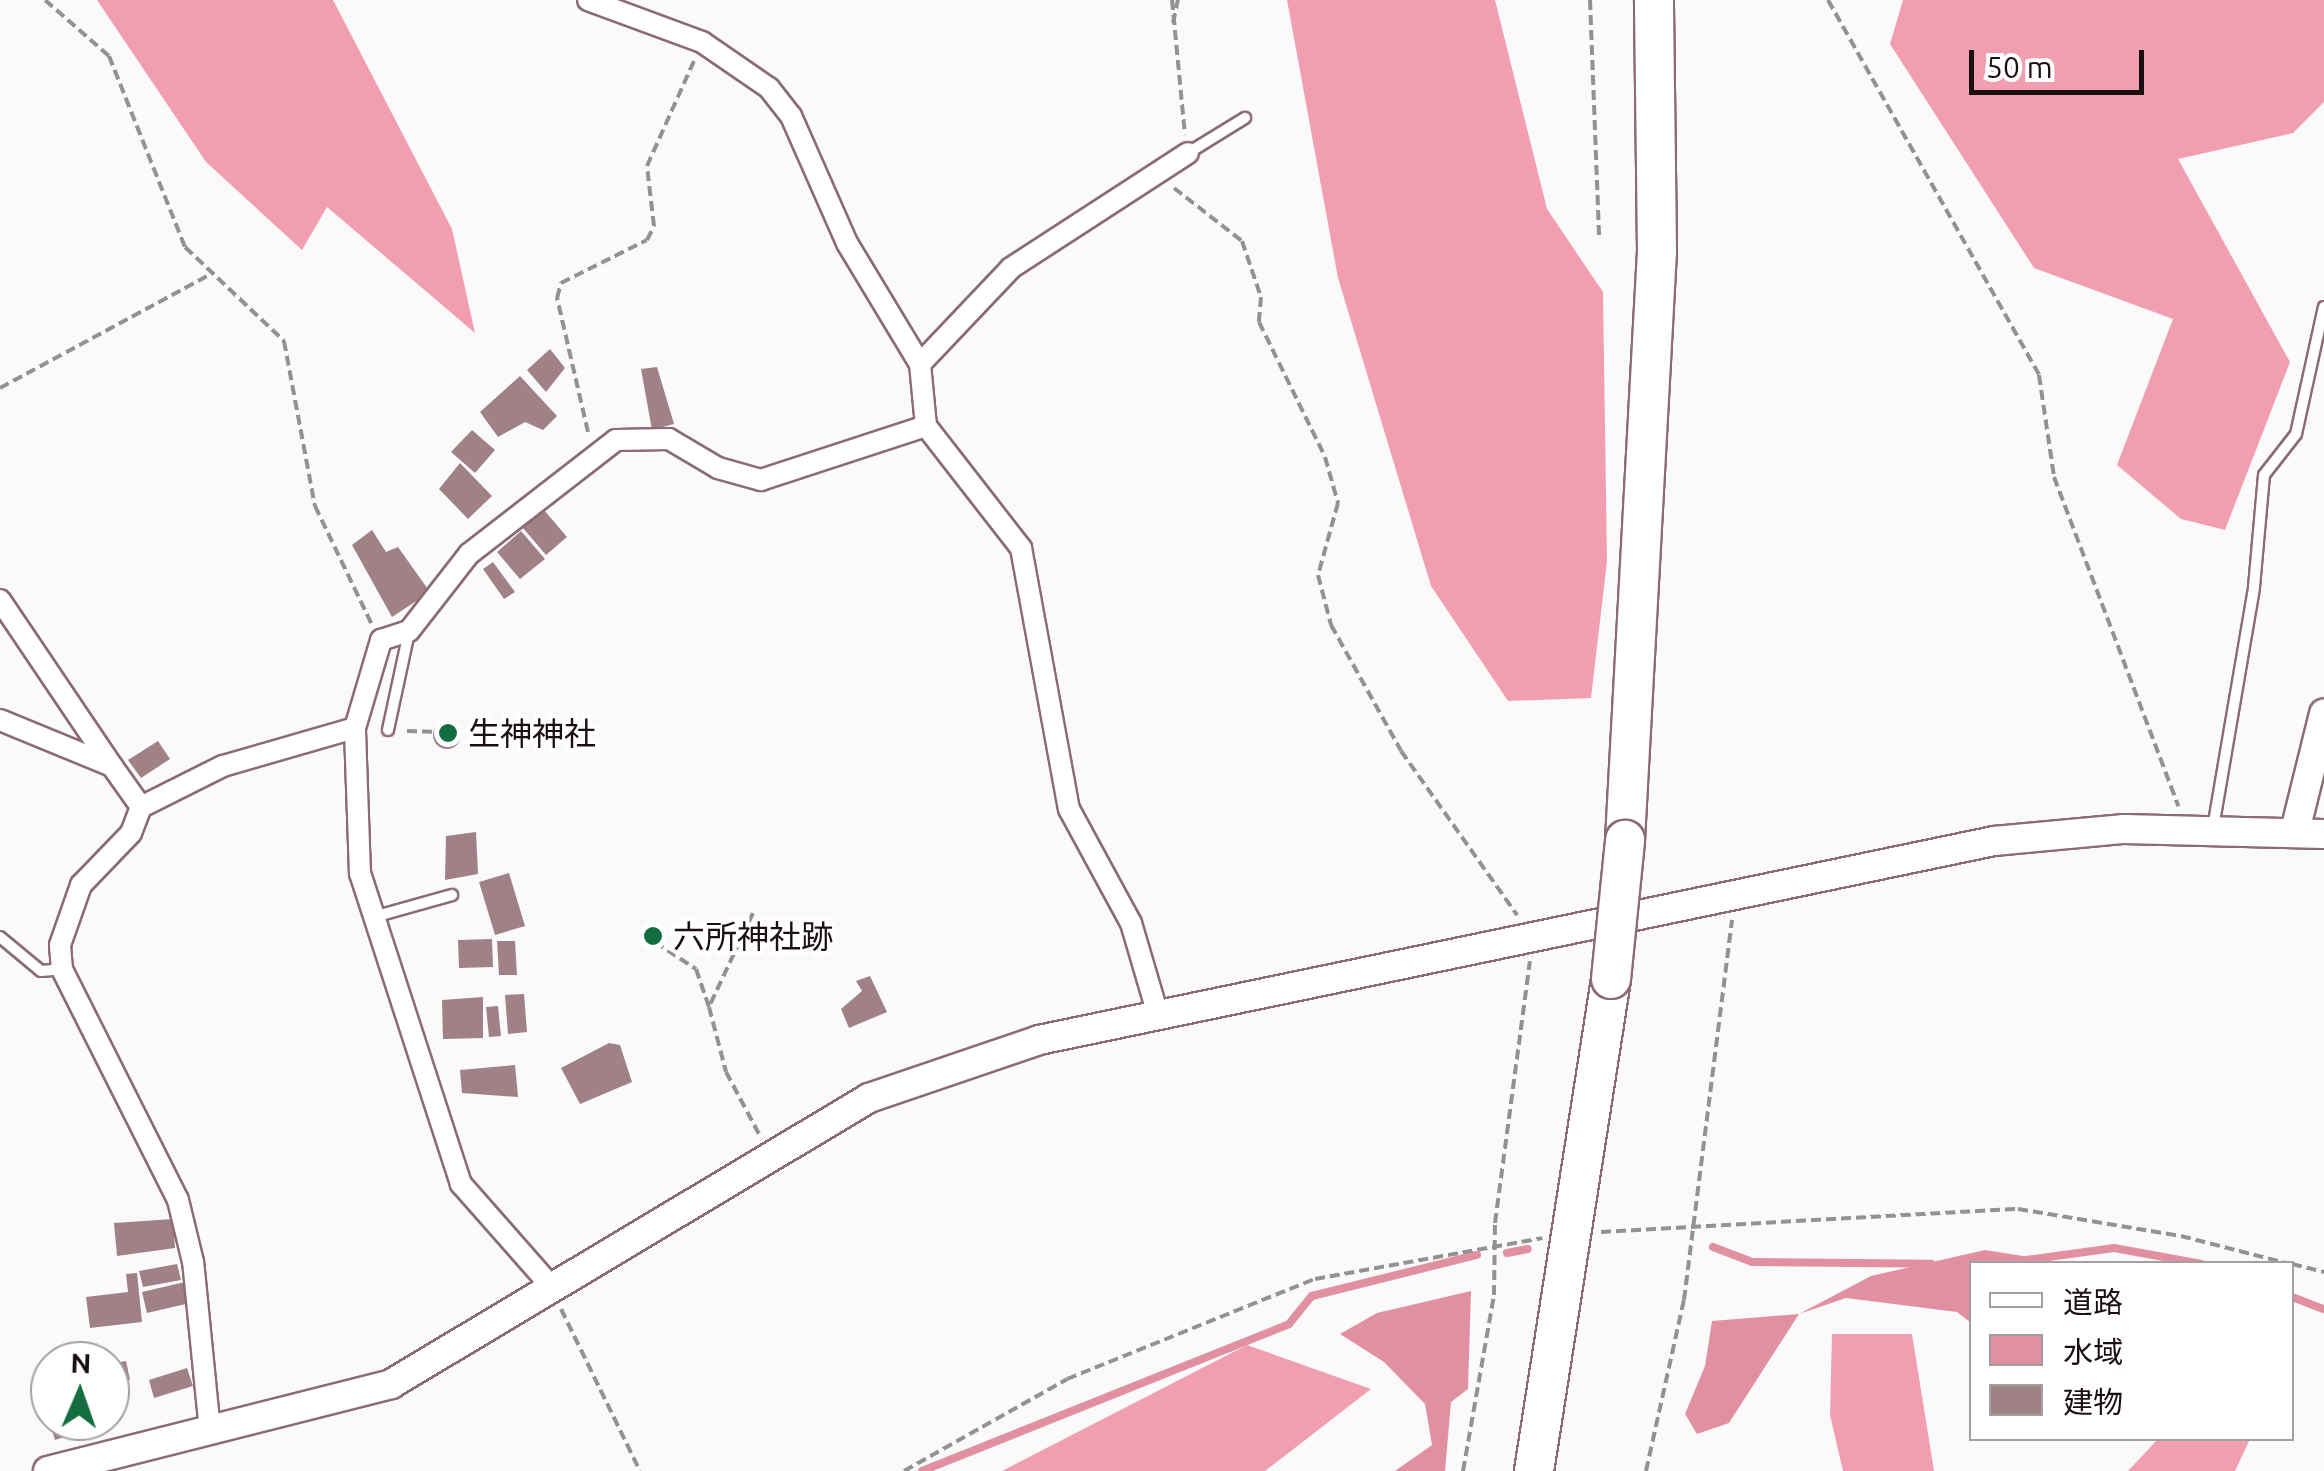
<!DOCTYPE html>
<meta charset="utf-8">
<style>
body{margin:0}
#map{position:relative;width:2324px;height:1471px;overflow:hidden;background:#fafafa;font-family:Ubuntu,"Noto Sans JP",sans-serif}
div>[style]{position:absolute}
.forest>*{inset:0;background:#f19fb0}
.water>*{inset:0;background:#e090a1}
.stream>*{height:8px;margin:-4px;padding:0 4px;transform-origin:4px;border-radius:4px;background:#e090a1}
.building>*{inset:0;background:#a08187}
.round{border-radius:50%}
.path>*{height:4px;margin-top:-2px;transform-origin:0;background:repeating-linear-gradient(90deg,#959091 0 10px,transparent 0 15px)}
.roads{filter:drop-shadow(2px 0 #8a6c72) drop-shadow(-2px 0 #8a6c72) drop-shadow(0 2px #8a6c72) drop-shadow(0 -2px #8a6c72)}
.lane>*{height:10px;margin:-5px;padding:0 5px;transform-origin:5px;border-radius:5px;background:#fff}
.street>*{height:20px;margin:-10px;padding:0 10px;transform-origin:10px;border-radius:10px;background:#fff}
.secondary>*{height:28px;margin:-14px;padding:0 14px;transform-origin:14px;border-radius:14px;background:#fff}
.highway>*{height:38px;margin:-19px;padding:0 19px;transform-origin:19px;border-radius:19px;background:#fff}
.bridges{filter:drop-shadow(2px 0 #8a6c72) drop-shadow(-2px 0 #8a6c72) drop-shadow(0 2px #8a6c72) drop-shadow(0 -2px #8a6c72)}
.highway-bridge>*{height:38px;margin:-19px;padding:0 19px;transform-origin:19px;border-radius:19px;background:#fff}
.dots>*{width:28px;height:28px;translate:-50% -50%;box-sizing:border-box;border:5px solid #fff;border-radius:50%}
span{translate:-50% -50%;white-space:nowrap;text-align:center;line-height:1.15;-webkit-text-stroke:8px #fff;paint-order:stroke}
.poi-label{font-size:32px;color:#1a0f11}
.left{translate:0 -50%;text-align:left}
.legend{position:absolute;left:1969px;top:1261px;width:325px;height:180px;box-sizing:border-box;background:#fff;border:2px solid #a39fa0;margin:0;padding:12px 18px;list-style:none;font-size:30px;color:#1a0f11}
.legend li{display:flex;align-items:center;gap:20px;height:50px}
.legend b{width:50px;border:2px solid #a39fa0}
.north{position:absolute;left:30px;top:1341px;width:100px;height:100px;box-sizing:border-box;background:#fff;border:2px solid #a39fa0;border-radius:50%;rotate:2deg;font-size:28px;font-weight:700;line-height:40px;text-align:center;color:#1a0f11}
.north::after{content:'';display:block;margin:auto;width:35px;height:45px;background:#146d41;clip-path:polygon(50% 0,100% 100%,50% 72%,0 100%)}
.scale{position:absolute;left:1969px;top:50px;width:175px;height:45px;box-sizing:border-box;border:5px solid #1a0f11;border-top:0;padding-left:12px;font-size:30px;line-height:35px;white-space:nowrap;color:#1a0f11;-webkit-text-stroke:8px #fff;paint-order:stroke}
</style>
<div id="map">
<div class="forest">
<i style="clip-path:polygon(97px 0,333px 0,452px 229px,475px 333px,327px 207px,302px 250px,206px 162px)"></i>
<i style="clip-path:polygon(1287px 0,1495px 0,1547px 209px,1603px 292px,1607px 561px,1591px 698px,1508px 701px,1431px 586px,1338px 278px)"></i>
<i style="clip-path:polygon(1903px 0,2324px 0,2324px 102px,2293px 133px,2178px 159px,2290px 362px,2225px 530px,2181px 519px,2117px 465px,2173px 319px,2034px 268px,1890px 44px)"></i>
<i style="clip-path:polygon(1832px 1334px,1912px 1334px,1934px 1471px,1843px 1471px,1830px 1415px)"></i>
<i style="clip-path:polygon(1247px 1345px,1371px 1389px,1265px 1471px,1002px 1471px)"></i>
<i style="clip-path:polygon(2159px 1438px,2250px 1438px,2250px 1439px,2235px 1471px,2128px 1471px)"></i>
</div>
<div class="water">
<i style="clip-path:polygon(1985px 1250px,2067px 1263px,1972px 1264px,1971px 1323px,1957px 1312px,1846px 1298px,1799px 1314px,1729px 1423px,1697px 1434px,1685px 1414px,1705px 1366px,1712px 1321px,1799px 1314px,1871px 1276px)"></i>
<i style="clip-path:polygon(1471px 1291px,1468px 1389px,1451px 1402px,1445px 1471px,1395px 1471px,1432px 1445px,1425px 1404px,1384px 1362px,1340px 1334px,1377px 1313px)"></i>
</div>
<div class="stream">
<i style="left:1713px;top:1247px;width:42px;rotate:21deg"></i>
<i style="left:1752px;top:1262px;width:179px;rotate:0.6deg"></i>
<i style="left:1507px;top:1253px;width:21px;rotate:-11deg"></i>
<i style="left:2026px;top:1260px;width:89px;rotate:-7.8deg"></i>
<i style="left:2114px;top:1248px;width:89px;rotate:10.3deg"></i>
<i style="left:2292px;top:1297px;width:34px;rotate:21deg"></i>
<i style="left:922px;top:1471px;width:395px;rotate:-21.8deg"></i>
<i style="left:1289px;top:1324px;width:36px;rotate:-51deg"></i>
<i style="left:1312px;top:1296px;width:170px;rotate:-14deg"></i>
</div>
<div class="building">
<i style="clip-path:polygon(550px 349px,565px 368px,546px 392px,527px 370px)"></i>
<i style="clip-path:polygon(657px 367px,674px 424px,652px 430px,641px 369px)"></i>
<i style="clip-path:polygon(520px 376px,557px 416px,543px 430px,525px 422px,498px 437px,480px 412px)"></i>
<i style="clip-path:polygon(472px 430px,495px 450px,475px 473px,451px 452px)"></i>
<i style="clip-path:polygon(460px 463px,492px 496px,468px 519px,439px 489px)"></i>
<i style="clip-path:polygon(544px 510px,567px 537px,546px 555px,523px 528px)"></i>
<i style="clip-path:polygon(372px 530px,386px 552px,398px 547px,430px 592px,392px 617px,352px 545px)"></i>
<i style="clip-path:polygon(521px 531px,545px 559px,520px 579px,497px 552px)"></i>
<i style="clip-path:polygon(493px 562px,515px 592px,504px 599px,483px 569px)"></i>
<i class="round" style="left:433px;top:721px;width:28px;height:28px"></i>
<i style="clip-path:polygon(158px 741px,170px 759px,141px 778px,128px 760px)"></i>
<i style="clip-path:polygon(476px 832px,478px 874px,445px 880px,446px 836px)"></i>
<i style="clip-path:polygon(509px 873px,525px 926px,495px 935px,479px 882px)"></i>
<i style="clip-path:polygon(492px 939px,493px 967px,459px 968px,458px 940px)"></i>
<i style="clip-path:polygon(497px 941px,515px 941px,517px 975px,499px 975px)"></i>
<i style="clip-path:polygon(870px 976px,887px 1012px,849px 1028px,841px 1009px,862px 991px,856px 981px)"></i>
<i style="clip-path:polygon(524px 994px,527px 1032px,508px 1034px,505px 995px)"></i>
<i style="clip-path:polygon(483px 997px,483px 1038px,443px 1039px,442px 1000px)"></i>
<i style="clip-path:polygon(498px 1006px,501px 1036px,489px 1037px,486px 1007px)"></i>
<i style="clip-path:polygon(609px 1043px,620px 1045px,632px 1082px,580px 1104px,561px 1068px)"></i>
<i style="clip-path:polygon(515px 1065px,518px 1097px,462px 1093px,460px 1070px)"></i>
<i style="clip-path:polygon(173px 1219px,175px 1248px,117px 1256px,114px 1223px)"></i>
<i style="clip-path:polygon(177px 1264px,181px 1280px,143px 1287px,139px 1271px)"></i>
<i style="clip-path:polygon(137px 1273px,142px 1322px,90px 1328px,86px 1297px,128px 1292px,126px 1274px)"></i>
<i style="clip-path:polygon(185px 1282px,190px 1303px,147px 1313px,142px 1292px)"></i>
<i style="clip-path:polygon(126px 1361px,130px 1380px,110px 1384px,110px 1364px)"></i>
<i style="clip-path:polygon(187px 1368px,193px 1386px,154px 1398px,149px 1380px)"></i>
<i style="clip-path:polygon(50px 1409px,50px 1421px,92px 1421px,94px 1427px,55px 1440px,46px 1411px)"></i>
</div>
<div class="path">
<i style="left:45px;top:0;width:85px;rotate:41.2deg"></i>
<i style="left:109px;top:56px;width:206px;rotate:68.3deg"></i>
<i style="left:185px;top:247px;width:137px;rotate:43.5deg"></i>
<i style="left:284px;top:341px;width:168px;rotate:79.4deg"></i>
<i style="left:315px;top:506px;width:130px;rotate:64.4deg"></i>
<i style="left:1172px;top:0;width:135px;rotate:84.5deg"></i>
<i style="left:1590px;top:0;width:237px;rotate:87.8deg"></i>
<i style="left:1828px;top:0;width:430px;rotate:60.6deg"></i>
<i style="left:2039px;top:375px;width:103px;rotate:81.6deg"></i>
<i style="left:2054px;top:477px;width:352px;rotate:69.3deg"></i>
<i style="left:1173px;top:23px;width:24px;rotate:-78deg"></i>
<i style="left:1174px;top:188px;width:86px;rotate:37.9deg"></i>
<i style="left:1242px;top:241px;width:59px;rotate:71.3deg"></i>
<i style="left:1261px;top:297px;width:25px;rotate:95deg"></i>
<i style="left:1259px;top:322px;width:150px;rotate:63.9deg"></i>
<i style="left:1325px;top:457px;width:48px;rotate:74.2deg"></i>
<i style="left:1338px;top:503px;width:75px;rotate:105.5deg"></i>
<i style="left:1318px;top:575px;width:52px;rotate:75.4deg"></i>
<i style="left:1331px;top:625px;width:144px;rotate:60.9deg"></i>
<i style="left:1401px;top:751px;width:201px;rotate:54.7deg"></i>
<i style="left:0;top:388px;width:235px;rotate:-28.4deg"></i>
<i style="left:588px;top:432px;width:138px;rotate:-103deg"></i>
<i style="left:557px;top:298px;width:16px;rotate:-75deg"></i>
<i style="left:561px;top:283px;width:96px;rotate:-26.6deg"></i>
<i style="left:647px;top:240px;width:16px;rotate:-63deg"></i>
<i style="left:654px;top:226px;width:60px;rotate:-96.7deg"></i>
<i style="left:647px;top:166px;width:115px;rotate:-65.9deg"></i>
<i style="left:407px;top:731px;width:25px;rotate:2deg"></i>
<i style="left:753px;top:913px;width:104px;rotate:115.1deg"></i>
<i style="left:709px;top:1007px;width:67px;rotate:75.3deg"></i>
<i style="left:726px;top:1072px;width:70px;rotate:62deg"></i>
<i style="left:655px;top:942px;width:49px;rotate:33.4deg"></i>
<i style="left:696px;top:969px;width:40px;rotate:71.1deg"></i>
<i style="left:1601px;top:1232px;width:418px;rotate:-3.2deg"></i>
<i style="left:2018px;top:1209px;width:165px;rotate:9.4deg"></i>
<i style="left:2181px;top:1236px;width:113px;rotate:14.4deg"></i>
<i style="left:2292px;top:1264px;width:33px;rotate:14deg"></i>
<i style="left:561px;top:1309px;width:180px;rotate:64deg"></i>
<i style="left:904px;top:1471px;width:187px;rotate:-29.4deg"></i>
<i style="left:1067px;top:1379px;width:267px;rotate:-22deg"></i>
<i style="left:1315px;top:1279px;width:231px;rotate:-10.2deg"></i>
<i style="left:1463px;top:1471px;width:179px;rotate:-80deg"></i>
<i style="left:1494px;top:1295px;width:72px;rotate:-89.2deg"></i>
<i style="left:1495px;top:1223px;width:264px;rotate:-82.4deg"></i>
<i style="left:1646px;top:1471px;width:175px;rotate:-77.5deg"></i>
<i style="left:1684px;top:1300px;width:383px;rotate:-82.8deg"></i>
</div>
<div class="roads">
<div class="lane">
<i style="left:1188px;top:153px;width:67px;rotate:-31.6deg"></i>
<i style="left:388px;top:730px;width:100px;rotate:-77.9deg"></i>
<i style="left:2213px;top:828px;width:244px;rotate:-80.3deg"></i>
<i style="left:2254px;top:587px;width:112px;rotate:-84.9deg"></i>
<i style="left:2264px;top:475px;width:52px;rotate:-52deg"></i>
<i style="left:2296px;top:434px;width:130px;rotate:-77.6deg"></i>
<i style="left:377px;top:916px;width:78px;rotate:-15.6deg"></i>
<i style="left:0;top:937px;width:53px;rotate:39.7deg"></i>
<i style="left:41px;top:971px;width:21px;rotate:-5deg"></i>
</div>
<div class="street">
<i style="left:588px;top:0;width:121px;rotate:20.2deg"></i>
<i style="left:702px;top:42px;width:81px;rotate:34.5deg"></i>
<i style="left:769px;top:88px;width:36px;rotate:52deg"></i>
<i style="left:791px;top:116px;width:139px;rotate:66.2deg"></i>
<i style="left:847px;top:243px;width:141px;rotate:58.9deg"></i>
<i style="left:920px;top:364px;width:62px;rotate:84.5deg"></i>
<i style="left:926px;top:426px;width:155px;rotate:52.1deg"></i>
<i style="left:1021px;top:548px;width:265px;rotate:79.6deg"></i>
<i style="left:1069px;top:809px;width:130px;rotate:61.5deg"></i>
<i style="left:1131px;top:923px;width:96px;rotate:73.6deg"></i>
<i style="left:920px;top:364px;width:132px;rotate:-46.5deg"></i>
<i style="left:1011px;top:268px;width:211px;rotate:-33deg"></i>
<i style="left:0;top:600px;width:200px;rotate:56deg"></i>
<i style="left:0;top:720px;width:121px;rotate:22.3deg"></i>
<i style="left:112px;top:766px;width:50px;rotate:54.7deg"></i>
<i style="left:550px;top:1285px;width:135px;rotate:-131.4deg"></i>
<i style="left:461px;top:1184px;width:326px;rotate:-108deg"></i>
<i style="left:360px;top:874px;width:146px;rotate:-92deg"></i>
<i style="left:355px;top:728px;width:92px;rotate:-73.5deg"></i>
<i style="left:381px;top:640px;width:29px;rotate:-18deg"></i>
<i style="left:409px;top:631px;width:98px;rotate:-52.1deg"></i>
<i style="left:469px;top:554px;width:186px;rotate:-37.8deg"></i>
<i style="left:616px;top:440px;width:53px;rotate:-1.1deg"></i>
<i style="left:669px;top:439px;width:57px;rotate:30.6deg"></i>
<i style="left:718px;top:468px;width:45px;rotate:15.6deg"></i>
<i style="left:761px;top:480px;width:174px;rotate:-18.1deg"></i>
<i style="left:210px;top:1431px;width:170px;rotate:-95.7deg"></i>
<i style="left:193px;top:1262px;width:64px;rotate:-103.6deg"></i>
<i style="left:178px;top:1200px;width:258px;rotate:-116.7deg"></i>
<i style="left:62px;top:969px;width:24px;rotate:-95deg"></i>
<i style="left:60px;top:945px;width:64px;rotate:-70.7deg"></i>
<i style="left:81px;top:885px;width:72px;rotate:-46.1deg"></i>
<i style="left:131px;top:833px;width:28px;rotate:-69deg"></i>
<i style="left:141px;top:807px;width:92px;rotate:-26.6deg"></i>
<i style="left:223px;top:766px;width:137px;rotate:-16.1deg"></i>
</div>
<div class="secondary">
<i style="left:2295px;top:831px;width:121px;rotate:-76.1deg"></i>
<i style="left:48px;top:1471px;width:354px;rotate:-14.2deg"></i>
<i style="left:391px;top:1384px;width:557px;rotate:-30.89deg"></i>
<i style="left:869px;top:1098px;width:180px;rotate:-18.8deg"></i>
<i style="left:1039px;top:1040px;width:976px;rotate:-11.77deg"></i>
<i style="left:1994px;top:841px;width:131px;rotate:-5.3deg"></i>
<i style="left:2124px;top:829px;width:200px;rotate:1.4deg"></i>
</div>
<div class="highway">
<i style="left:1625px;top:840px;width:590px;rotate:-86.89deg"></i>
<i style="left:1657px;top:251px;width:251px;rotate:-90.7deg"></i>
<i style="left:1534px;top:1471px;width:498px;rotate:-81.1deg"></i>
</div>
</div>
<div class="bridges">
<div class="highway-bridge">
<i style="left:1611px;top:979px;width:140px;rotate:-84.2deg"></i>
</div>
</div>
<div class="dots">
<i style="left:448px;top:733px;background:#146d41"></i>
<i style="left:653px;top:936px;background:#146d41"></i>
</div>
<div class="poi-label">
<span class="left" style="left:468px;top:733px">生神神社</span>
<span class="left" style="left:673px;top:936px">六所神社跡</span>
</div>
<ul class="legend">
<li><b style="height:12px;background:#fff"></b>道路</li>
<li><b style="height:28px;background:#e090a1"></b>水域</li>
<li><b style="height:28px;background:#a08187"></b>建物</li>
</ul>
<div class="north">N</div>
<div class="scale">50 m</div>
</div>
